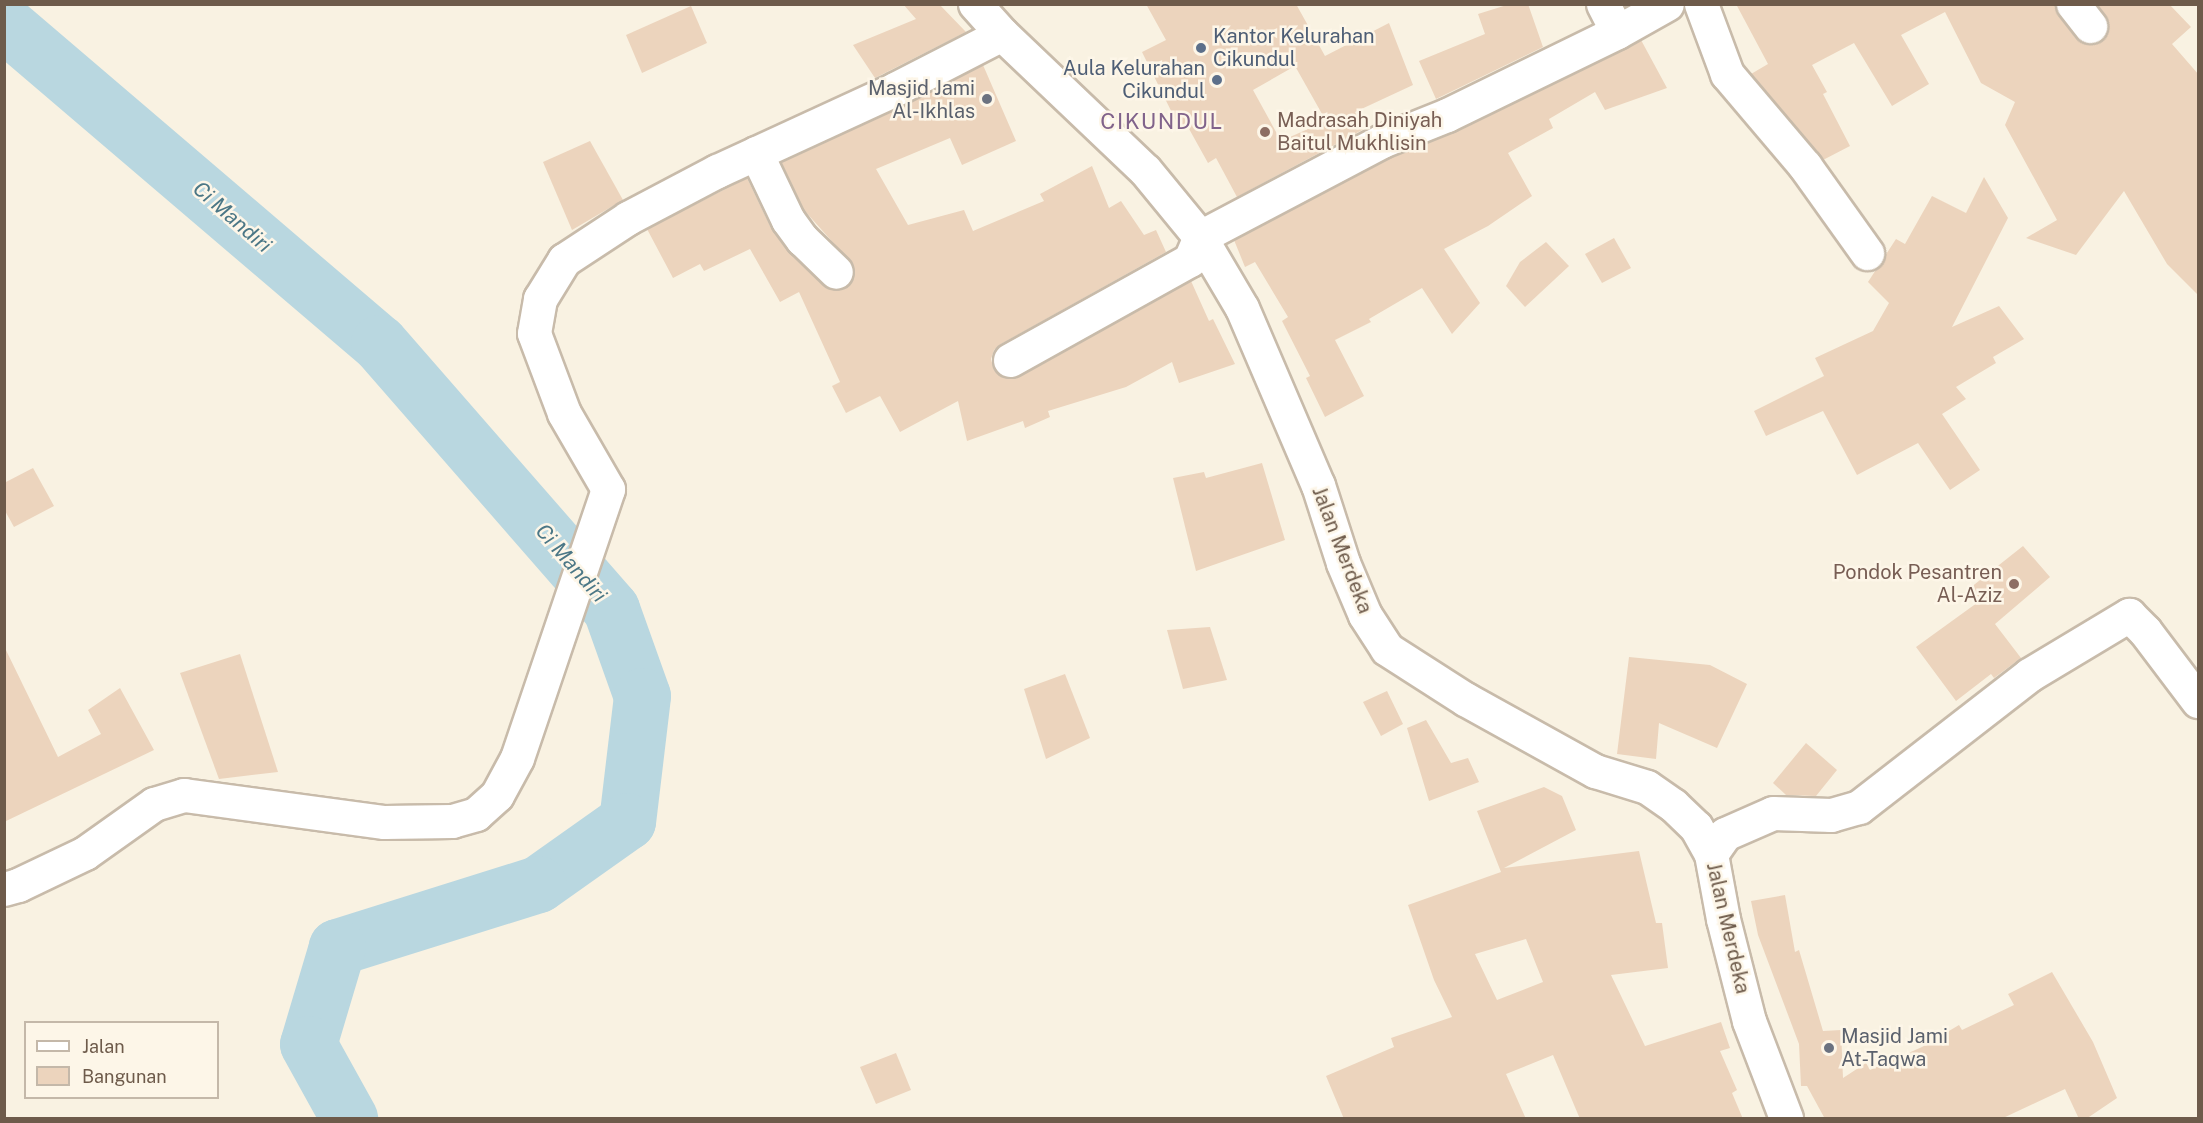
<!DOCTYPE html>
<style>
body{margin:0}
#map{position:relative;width:2203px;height:1123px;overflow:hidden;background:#f9f2e2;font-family:"Public Sans",sans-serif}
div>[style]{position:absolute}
.river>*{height:57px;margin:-28.5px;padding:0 28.5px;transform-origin:28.5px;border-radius:28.5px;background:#b9d7e0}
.building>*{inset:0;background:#ecd4bd}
.roads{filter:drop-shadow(2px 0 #c8bbaa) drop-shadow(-2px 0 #c8bbaa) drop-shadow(0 2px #c8bbaa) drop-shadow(0 -2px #c8bbaa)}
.minor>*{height:33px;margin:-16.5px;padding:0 16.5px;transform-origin:16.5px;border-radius:16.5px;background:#fff}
.tertiary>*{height:33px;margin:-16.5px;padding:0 16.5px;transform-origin:16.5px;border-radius:16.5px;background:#fff}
.dots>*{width:16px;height:16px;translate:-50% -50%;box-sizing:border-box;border:3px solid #fdf6e8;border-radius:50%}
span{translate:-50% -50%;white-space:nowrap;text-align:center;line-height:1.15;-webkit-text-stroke:5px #fdf6e8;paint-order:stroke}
.service-label{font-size:20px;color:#4e5e75}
.left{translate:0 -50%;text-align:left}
.right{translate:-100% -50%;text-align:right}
.worship-label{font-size:20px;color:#5b616d}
.education-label{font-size:20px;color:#785e54}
.street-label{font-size:20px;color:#6e5b4b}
.water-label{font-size:21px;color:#4b7786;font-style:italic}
.quarter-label{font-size:22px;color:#81638b;letter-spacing:1.5px}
.frame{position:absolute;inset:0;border:6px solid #6e5b4b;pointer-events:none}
.legend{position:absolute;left:24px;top:1021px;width:195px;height:78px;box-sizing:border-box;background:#fdf6e8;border:2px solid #c4b8a9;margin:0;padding:8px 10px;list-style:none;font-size:18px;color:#6e5b4b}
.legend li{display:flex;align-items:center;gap:12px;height:30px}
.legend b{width:30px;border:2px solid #c4b8a9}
</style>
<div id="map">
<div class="river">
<i style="left:4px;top:23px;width:493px;rotate:40.5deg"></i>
<i style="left:379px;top:343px;width:353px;rotate:48.9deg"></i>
<i style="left:611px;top:609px;width:92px;rotate:70.4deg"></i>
<i style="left:642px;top:696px;width:126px;rotate:96.8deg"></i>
<i style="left:627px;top:821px;width:109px;rotate:144.7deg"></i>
<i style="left:538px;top:884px;width:211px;rotate:162.6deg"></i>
<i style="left:337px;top:947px;width:101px;rotate:106.6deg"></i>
<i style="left:308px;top:1044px;width:85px;rotate:61deg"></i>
</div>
<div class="building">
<i style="clip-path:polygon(903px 4px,939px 4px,966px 32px,875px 78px,853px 45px,916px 19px)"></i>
<i style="clip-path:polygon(evenodd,1146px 4px,1296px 4px,1325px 56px,1389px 23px,1413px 85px,1355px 112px,1364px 129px,1237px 197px,1216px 158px,1208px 163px,1188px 127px,1181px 131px,1142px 52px,1166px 40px,1146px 4px,1295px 66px,1326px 121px,1281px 141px,1253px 90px,1295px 66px)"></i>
<i style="clip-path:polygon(1510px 4px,1528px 4px,1543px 47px,1436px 99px,1419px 61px,1485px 34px,1478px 14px)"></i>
<i style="clip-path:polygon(1736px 4px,2055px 4px,2058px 15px,2075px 37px,2082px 43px,2092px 45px,2102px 40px,2108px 33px,2108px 23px,2097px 4px,2169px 4px,2191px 27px,2172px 44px,2199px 75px,2199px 296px,2167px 264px,2124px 191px,2076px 255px,2026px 238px,2057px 220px,2005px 125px,2015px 102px,1981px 83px,1945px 12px,1901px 35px,1929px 84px,1892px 106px,1854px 43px,1812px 65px,1827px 92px,1823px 94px,1850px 146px,1823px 160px,1751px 74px,1768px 64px)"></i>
<i style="clip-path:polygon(691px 6px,707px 43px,642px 73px,626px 35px)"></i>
<i style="clip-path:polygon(1641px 40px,1667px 88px,1605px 110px,1595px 92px,1549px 119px,1553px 128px,1508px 153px,1532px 196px,1488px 226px,1444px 249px,1480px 303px,1452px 334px,1422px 288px,1369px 319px,1371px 322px,1335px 340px,1364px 396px,1325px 417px,1306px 378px,1310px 376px,1282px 321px,1288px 317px,1255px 262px,1245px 267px,1234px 240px,1391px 158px,1455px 132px)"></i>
<i style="clip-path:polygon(983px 65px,1016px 141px,962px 165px,950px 138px,876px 169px,908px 225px,964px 210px,973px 231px,1044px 201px,1040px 194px,1092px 166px,1109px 208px,1121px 201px,1144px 235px,1156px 230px,1166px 252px,1001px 344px,994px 350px,991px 359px,994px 370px,1001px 376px,1009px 379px,1019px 376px,1191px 281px,1209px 321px,1213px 319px,1235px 364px,1179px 383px,1172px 362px,1126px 387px,1048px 411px,1050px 417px,1025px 428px,1023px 421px,967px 441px,958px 401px,900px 432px,880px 396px,846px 413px,832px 386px,840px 382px,799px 292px,780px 302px,750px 249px,704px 271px,700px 264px,673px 278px,647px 229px,747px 178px,771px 228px,789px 252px,831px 290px,841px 290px,849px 285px,854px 276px,854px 266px,804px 210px,781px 162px,903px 106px)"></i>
<i style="clip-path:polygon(590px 141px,623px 200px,572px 230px,543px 162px)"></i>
<i style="clip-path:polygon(1984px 177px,2008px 218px,1952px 327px,1999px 306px,2024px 339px,1993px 357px,1996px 363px,1956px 387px,1966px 399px,1942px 414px,1980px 470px,1950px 490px,1918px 443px,1857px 475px,1823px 411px,1766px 436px,1754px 411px,1824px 376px,1815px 358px,1873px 331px,1889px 303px,1868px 282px,1896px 239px,1905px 244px,1932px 196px,1966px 213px)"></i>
<i style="clip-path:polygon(1614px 238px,1631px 268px,1602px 283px,1585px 254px)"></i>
<i style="clip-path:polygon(1546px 242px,1569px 266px,1525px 307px,1506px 286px,1520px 262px)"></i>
<i style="clip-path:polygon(1262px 463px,1285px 540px,1196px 571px,1173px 478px,1204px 472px,1206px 478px)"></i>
<i style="clip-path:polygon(33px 468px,54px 506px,14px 527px,4px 509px,4px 483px)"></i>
<i style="clip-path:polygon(2023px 546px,2050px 577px,1995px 624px,2021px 658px,1994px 678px,1991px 674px,1956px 701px,1916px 647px,1981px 600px,1970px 588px)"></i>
<i style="clip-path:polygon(1210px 627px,1227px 680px,1183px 689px,1167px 630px)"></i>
<i style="clip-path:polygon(4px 646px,58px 757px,101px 734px,88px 710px,120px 688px,154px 750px,4px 822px)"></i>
<i style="clip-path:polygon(240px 654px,278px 772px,219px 779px,180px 673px)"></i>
<i style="clip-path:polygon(1629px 657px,1710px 665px,1747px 684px,1717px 748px,1659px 723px,1656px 759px,1617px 754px)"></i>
<i style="clip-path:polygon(1065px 674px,1090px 738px,1046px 759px,1024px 689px)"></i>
<i style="clip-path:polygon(1387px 691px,1403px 724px,1381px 736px,1363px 702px)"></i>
<i style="clip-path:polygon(1426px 720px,1451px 763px,1468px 758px,1479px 782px,1429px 801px,1407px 728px)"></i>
<i style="clip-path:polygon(1806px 743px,1837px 770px,1816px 796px,1786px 795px,1773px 783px)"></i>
<i style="clip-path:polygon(evenodd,1544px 787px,1562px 796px,1576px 830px,1504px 868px,1639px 851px,1656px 923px,1662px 923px,1668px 968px,1611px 975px,1645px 1046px,1721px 1022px,1730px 1048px,1720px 1051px,1737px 1090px,1732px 1093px,1743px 1119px,1580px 1119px,1553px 1055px,1506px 1074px,1526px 1119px,1344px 1119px,1326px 1076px,1394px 1047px,1391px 1038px,1452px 1017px,1434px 980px,1408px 905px,1501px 872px,1477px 811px,1544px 787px,1526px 939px,1543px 982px,1497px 1000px,1475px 954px,1526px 939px)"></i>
<i style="clip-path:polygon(1785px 895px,1795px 952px,1799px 950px,1823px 1031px,1841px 1030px,1843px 1078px,1866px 1063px,1870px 1070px,1922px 1047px,1959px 1025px,1962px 1030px,2014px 1005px,2008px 994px,2052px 972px,2093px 1042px,2117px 1098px,2086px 1119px,2079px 1119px,2065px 1089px,2001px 1119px,1825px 1119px,1807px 1086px,1801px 1086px,1799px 1044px,1758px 935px,1751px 901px)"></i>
<i style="clip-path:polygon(896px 1053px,911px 1090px,876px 1104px,860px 1067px)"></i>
</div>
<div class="roads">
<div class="minor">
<i style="left:1603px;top:4px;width:31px;rotate:63deg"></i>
<i style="left:1701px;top:4px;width:75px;rotate:69.6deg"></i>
<i style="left:1727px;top:74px;width:121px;rotate:49.7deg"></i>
<i style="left:1805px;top:166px;width:107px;rotate:54.5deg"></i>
<i style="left:2073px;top:4px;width:28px;rotate:52deg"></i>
<i style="left:756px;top:153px;width:74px;rotate:64.5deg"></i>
<i style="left:788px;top:220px;width:24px;rotate:54deg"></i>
<i style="left:802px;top:239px;width:47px;rotate:44.1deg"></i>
<i style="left:1010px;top:360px;width:206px;rotate:-29.1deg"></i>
<i style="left:1190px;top:260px;width:25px;rotate:-67deg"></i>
<i style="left:1200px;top:237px;width:206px;rotate:-27.8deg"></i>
<i style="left:1382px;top:141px;width:70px;rotate:-21.8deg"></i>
<i style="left:1447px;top:115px;width:189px;rotate:-26deg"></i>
<i style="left:1617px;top:32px;width:57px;rotate:-29.2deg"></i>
<i style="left:1711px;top:854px;width:24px;rotate:-55deg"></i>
<i style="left:1725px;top:834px;width:52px;rotate:-23.6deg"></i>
<i style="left:1773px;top:813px;width:58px;rotate:2deg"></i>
<i style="left:1831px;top:815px;width:29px;rotate:-16deg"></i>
<i style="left:1859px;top:807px;width:215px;rotate:-37.8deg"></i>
<i style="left:2029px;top:675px;width:117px;rotate:-31deg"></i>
<i style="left:2129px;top:615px;width:23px;rotate:45deg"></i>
<i style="left:2145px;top:631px;width:88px;rotate:52.9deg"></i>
<i style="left:4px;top:889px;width:15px;rotate:-16deg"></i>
<i style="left:18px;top:885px;width:74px;rotate:-25.5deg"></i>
<i style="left:85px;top:853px;width:85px;rotate:-35.4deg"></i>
<i style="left:154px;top:804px;width:31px;rotate:-17deg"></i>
<i style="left:184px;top:795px;width:202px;rotate:7.7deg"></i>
<i style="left:384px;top:822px;width:68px;rotate:-0.8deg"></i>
<i style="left:452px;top:821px;width:25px;rotate:-16deg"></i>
<i style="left:476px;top:814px;width:28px;rotate:-42deg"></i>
<i style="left:497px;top:795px;width:42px;rotate:-61.6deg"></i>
<i style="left:517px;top:758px;width:284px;rotate:-71.3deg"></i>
<i style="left:608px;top:489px;width:88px;rotate:-120.1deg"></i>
<i style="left:564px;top:413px;width:85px;rotate:-110.6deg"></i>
<i style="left:534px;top:333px;width:35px;rotate:-80deg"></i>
<i style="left:540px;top:299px;width:46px;rotate:-58.4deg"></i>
<i style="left:564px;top:260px;width:77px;rotate:-33.3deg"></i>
<i style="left:628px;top:218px;width:101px;rotate:-27.8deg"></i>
<i style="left:717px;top:171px;width:196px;rotate:-24.7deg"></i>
<i style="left:895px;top:89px;width:120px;rotate:-27.2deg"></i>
</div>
<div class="tertiary">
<i style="left:975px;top:4px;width:40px;rotate:48deg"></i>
<i style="left:1002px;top:34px;width:197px;rotate:43.6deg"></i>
<i style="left:1145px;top:170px;width:87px;rotate:50.6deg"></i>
<i style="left:1200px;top:237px;width:82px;rotate:59.4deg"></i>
<i style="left:1242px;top:308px;width:193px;rotate:66.8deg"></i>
<i style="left:1318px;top:485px;width:82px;rotate:72.2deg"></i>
<i style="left:1343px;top:563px;width:56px;rotate:67.1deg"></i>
<i style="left:1365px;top:615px;width:40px;rotate:57.1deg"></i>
<i style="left:1387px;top:649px;width:93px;rotate:32.7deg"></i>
<i style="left:1465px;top:699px;width:149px;rotate:29deg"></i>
<i style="left:1595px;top:771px;width:54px;rotate:17.1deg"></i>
<i style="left:1647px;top:787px;width:32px;rotate:35deg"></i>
<i style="left:1673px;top:805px;width:32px;rotate:44deg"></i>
<i style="left:1696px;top:827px;width:31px;rotate:61deg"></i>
<i style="left:1711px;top:854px;width:66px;rotate:79.5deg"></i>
<i style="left:1723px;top:919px;width:105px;rotate:75.7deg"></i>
<i style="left:1749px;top:1021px;width:104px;rotate:69.1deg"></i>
</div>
</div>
<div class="dots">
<i style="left:1201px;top:48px;background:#5c6f8a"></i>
<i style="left:1217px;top:80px;background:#5c6f8a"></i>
<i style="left:987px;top:99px;background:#6b7280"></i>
<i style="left:1265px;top:132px;background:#8d6e63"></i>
<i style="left:2014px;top:584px;background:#8d6e63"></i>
<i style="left:1829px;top:1048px;background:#6b7280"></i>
</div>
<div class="service-label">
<span class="left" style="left:1213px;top:48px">Kantor Kelurahan<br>Cikundul</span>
<span class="right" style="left:1205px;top:80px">Aula Kelurahan<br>Cikundul</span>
</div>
<div class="worship-label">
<span class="right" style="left:975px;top:100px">Masjid Jami<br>Al-Ikhlas</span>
<span class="left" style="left:1841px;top:1048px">Masjid Jami<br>At-Taqwa</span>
</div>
<div class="education-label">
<span class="left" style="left:1277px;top:132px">Madrasah Diniyah<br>Baitul Mukhlisin</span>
<span class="right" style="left:2002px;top:584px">Pondok Pesantren<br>Al-Aziz</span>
</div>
<div class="street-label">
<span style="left:1342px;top:550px;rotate:69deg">Jalan Merdeka</span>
<span style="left:1728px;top:928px;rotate:77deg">Jalan Merdeka</span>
</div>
<div class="water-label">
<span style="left:232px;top:217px;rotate:41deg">Ci Mandiri</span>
<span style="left:571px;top:563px;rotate:49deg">Ci Mandiri</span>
</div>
<div class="quarter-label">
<span style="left:1162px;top:122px">CIKUNDUL</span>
</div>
<div class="frame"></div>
<ul class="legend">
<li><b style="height:8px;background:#fff"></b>Jalan</li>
<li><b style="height:16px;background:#ecd4bd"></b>Bangunan</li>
</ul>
</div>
